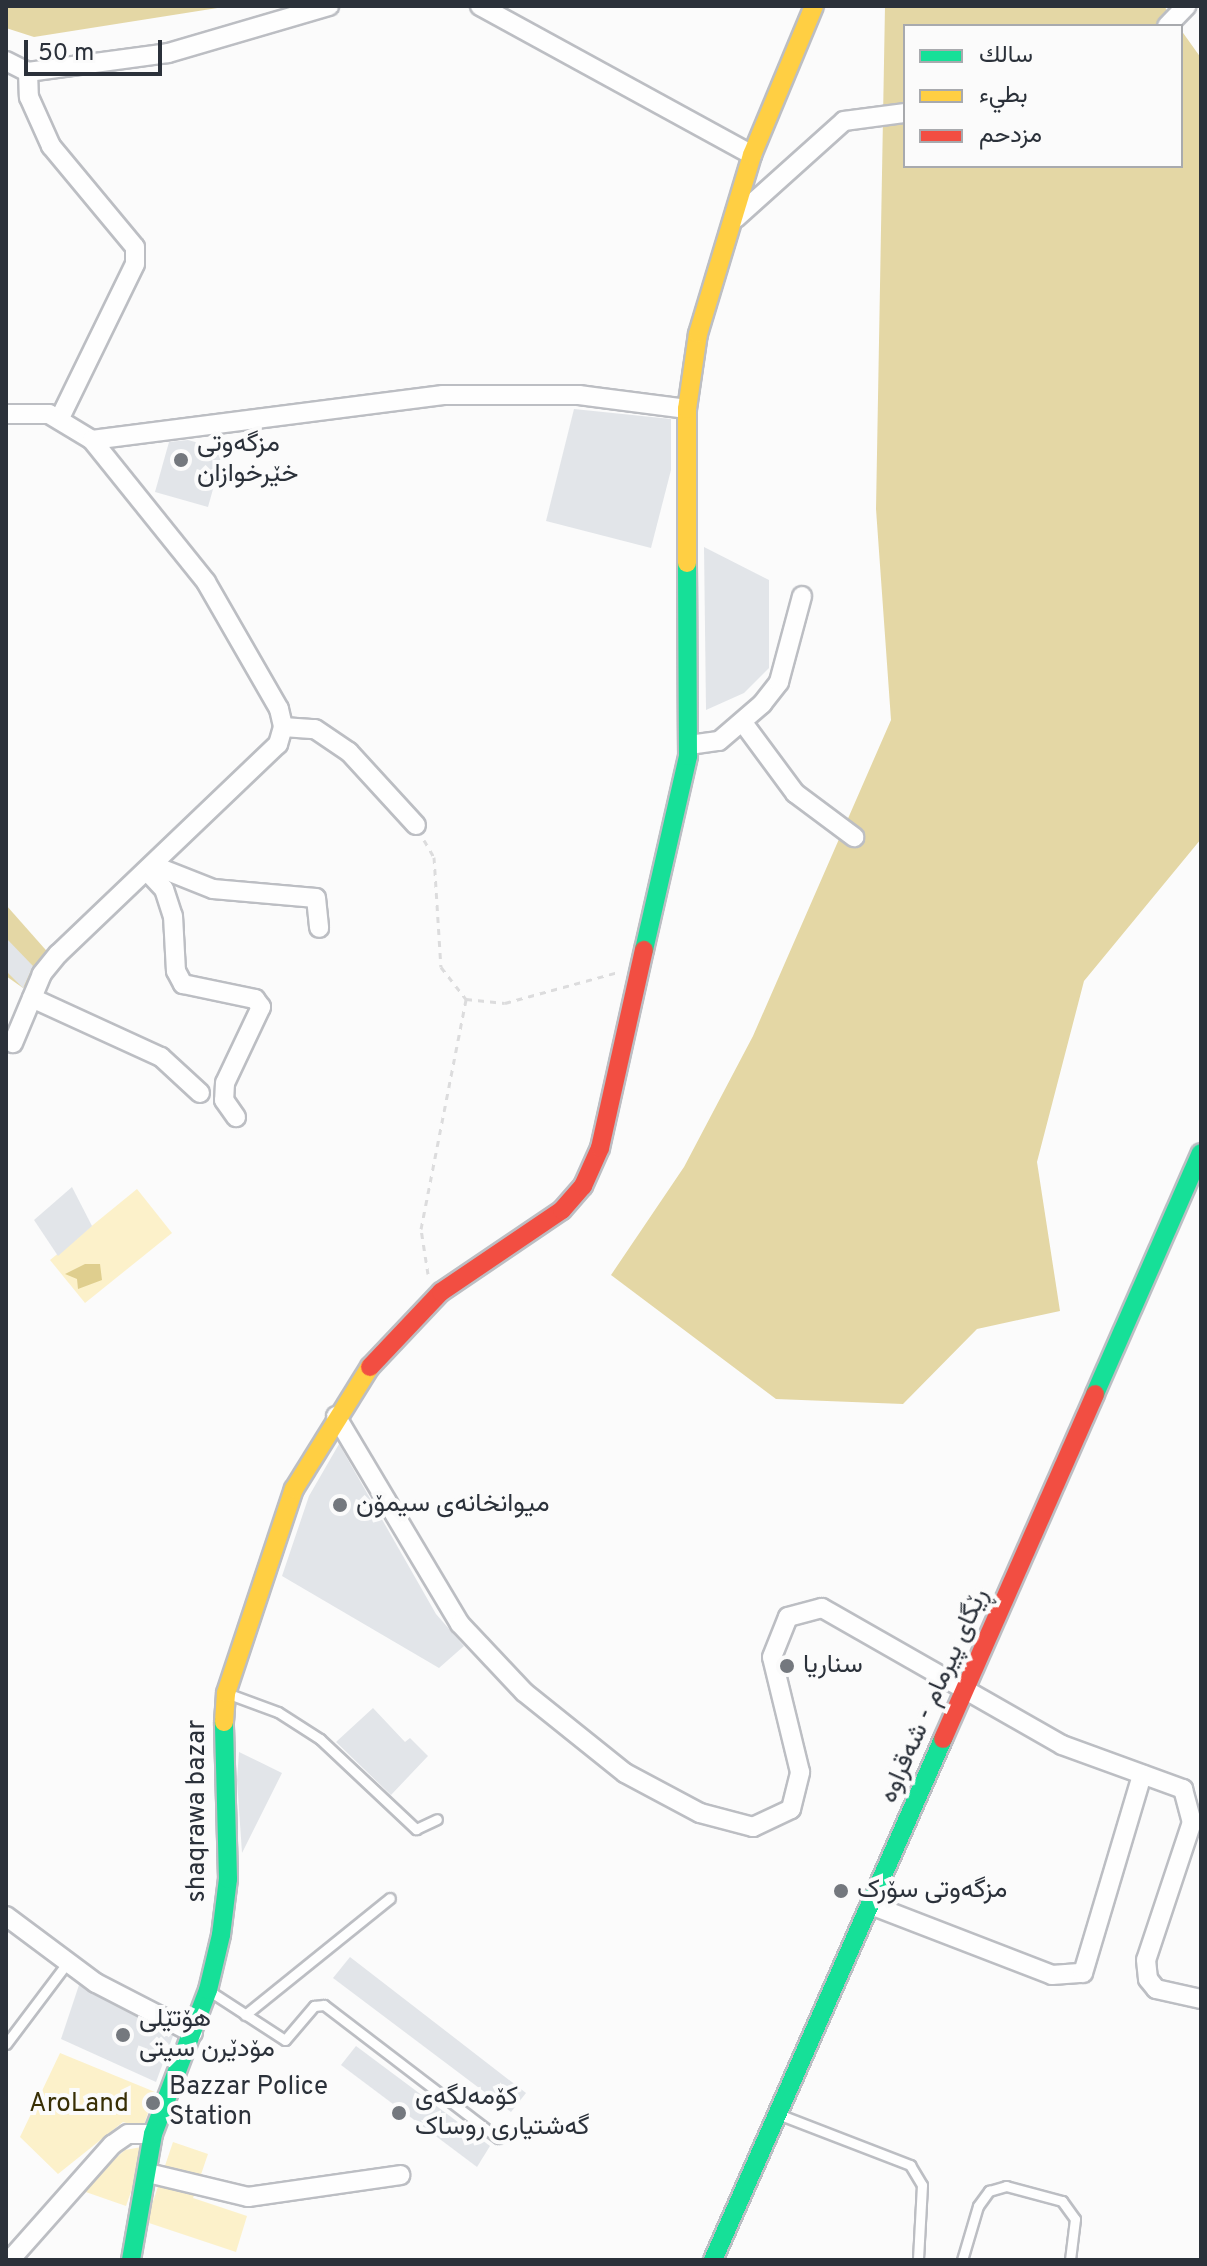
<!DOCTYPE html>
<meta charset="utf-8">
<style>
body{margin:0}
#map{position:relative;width:1207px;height:2266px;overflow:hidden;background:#fbfbfb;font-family:Overpass,Vazirmatn,sans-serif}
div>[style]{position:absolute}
.green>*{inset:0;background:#fcf1ca}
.forest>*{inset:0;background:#e4d7a5}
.water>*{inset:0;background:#dfce8e}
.building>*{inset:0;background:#e2e5e9}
.path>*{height:3px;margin-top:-1.5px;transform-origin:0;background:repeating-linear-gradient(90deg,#dcdcdd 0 6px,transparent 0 12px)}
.roads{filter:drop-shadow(2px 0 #bcbec3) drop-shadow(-2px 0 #bcbec3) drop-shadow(0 2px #bcbec3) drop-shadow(0 -2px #bcbec3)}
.lane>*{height:9px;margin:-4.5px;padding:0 4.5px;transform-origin:4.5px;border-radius:4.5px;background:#fefefe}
.street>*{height:18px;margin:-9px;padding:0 9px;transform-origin:9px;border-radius:9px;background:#fefefe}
.fast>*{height:18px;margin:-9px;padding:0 9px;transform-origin:9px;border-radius:9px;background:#16e098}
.slow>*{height:18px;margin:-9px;padding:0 9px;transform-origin:9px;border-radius:9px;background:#ffcf43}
.jam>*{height:18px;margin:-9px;padding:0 9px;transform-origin:9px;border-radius:9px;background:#f24e42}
.dots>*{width:22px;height:22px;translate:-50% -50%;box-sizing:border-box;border:4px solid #fbfbfb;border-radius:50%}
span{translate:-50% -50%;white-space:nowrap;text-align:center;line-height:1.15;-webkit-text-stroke:8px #fbfbfb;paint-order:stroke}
.poi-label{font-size:26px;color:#2b313a}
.left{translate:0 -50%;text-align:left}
.street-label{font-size:26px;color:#2b313a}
.park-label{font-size:26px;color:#382f05}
.frame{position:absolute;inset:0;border:8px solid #2b313a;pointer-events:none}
.legend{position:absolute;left:903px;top:24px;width:280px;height:144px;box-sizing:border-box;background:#fbfbfb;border:2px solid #a8aaae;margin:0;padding:10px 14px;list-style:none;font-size:24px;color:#2b313a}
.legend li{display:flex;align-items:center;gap:16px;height:40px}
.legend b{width:40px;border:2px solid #a8aaae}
.scale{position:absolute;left:24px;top:40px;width:138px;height:36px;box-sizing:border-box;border:4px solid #2b313a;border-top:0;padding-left:10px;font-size:24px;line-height:28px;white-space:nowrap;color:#2b313a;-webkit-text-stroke:6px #fbfbfb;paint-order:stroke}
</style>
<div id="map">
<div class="green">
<i style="clip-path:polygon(137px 1189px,172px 1233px,85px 1303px,50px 1260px)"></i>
<i style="clip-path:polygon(60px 2053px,155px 2092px,143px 2128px,123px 2122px,58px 2174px,20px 2137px)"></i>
<i style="clip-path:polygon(173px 2142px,208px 2154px,193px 2198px,247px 2216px,236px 2252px,146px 2222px)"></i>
<i style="clip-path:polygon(147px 2146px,126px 2206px,80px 2190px,125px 2150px)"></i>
</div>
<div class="forest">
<i style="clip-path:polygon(6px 6px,230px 6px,34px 37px,6px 28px)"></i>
<i style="clip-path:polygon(885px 6px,1164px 6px,1178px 26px,905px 26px,905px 166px,1181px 166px,1181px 30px,1201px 58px,1201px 839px,1084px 981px,1037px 1162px,1060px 1311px,977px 1329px,903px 1404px,776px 1399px,611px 1275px,684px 1167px,753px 1036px,891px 720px,876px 509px)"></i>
<i style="clip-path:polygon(6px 905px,52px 957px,23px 988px,6px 976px)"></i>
</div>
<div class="water">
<i style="clip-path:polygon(85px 1264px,100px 1264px,102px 1280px,78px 1289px,77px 1279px,65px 1274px)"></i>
</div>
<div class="building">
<i style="clip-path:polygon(574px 409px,671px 419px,671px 470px,651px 548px,546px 521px)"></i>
<i style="clip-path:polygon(188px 440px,224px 450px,208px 507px,155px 492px,169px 442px)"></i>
<i style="clip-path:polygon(704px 547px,769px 580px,769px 668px,744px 693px,706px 710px)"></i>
<i style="clip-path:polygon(6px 938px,33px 966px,23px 988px,6px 971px)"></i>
<i style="clip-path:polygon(72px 1187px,92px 1226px,58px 1256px,34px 1220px)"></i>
<i style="clip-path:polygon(339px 1444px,436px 1614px,464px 1646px,439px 1668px,282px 1576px,309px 1496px)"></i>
<i style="clip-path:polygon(373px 1708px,405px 1742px,410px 1738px,428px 1756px,391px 1795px,336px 1742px)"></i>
<i style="clip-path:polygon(239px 1752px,282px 1773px,242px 1853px,237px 1780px)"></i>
<i style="clip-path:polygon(350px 1957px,526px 2093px,511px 2112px,333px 1978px)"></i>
<i style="clip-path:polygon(79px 1985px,173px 2036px,156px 2082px,61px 2039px)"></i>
<i style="clip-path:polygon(356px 2046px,490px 2146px,477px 2167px,341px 2065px)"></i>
</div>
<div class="path">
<i style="left:424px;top:840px;width:20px;rotate:60deg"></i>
<i style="left:434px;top:857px;width:110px;rotate:86.4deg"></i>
<i style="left:441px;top:967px;width:41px;rotate:52deg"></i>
<i style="left:466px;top:999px;width:39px;rotate:6deg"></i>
<i style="left:505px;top:1003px;width:117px;rotate:-15.3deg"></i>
<i style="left:428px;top:1274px;width:46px;rotate:-98.8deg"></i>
<i style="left:421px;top:1229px;width:234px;rotate:-78.9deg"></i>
</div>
<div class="roads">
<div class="lane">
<i style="left:229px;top:1694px;width:52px;rotate:20.2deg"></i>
<i style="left:278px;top:1712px;width:50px;rotate:32.7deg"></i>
<i style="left:320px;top:1739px;width:132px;rotate:43.2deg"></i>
<i style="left:416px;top:1829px;width:23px;rotate:-25deg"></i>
<i style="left:211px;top:1992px;width:88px;rotate:33deg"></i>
<i style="left:285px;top:2040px;width:45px;rotate:-49.5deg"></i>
<i style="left:314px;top:2006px;width:10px;rotate:-6deg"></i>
<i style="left:324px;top:2005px;width:219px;rotate:37.4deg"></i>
<i style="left:245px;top:2015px;width:186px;rotate:-38.9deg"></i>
<i style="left:6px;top:2044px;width:101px;rotate:-53deg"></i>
<i style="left:778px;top:2114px;width:142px;rotate:21.1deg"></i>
<i style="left:910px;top:2165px;width:23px;rotate:59deg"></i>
<i style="left:922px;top:2185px;width:75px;rotate:93.1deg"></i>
<i style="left:962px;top:2260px;width:56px;rotate:-73.5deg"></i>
<i style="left:978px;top:2206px;width:19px;rotate:-54deg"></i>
<i style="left:989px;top:2191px;width:18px;rotate:-16deg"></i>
<i style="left:1006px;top:2186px;width:58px;rotate:15deg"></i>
<i style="left:1062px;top:2201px;width:22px;rotate:54deg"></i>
<i style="left:1075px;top:2219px;width:41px;rotate:97deg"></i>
</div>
<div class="street">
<i style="left:480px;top:6px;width:310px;rotate:28.7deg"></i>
<i style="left:1167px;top:26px;width:28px;rotate:-46deg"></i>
<i style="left:6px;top:61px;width:25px;rotate:27deg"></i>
<i style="left:28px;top:72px;width:141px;rotate:-7.7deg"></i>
<i style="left:168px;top:53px;width:168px;rotate:-16.3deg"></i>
<i style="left:28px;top:72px;width:25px;rotate:88deg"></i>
<i style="left:29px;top:97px;width:54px;rotate:65.8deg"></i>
<i style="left:51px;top:146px;width:131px;rotate:50.3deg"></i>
<i style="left:135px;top:247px;width:17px;rotate:90deg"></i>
<i style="left:135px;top:264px;width:171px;rotate:116deg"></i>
<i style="left:736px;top:218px;width:145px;rotate:-41.9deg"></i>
<i style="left:844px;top:121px;width:62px;rotate:-7.5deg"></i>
<i style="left:6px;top:414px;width:43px"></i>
<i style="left:49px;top:414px;width:50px;rotate:31.2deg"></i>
<i style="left:92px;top:440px;width:182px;rotate:51.2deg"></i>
<i style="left:206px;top:582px;width:146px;rotate:60.1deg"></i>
<i style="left:279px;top:709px;width:18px;rotate:77deg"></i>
<i style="left:283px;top:727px;width:18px;rotate:106deg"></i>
<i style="left:278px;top:744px;width:304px;rotate:136.3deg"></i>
<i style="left:58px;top:954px;width:26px;rotate:129deg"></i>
<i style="left:42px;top:974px;width:75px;rotate:112.8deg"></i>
<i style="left:92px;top:440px;width:354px;rotate:-7.3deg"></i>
<i style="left:443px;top:395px;width:136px"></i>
<i style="left:579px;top:395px;width:109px;rotate:7.4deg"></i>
<i style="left:744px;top:724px;width:86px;rotate:53.5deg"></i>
<i style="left:795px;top:793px;width:74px;rotate:36.7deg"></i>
<i style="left:283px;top:727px;width:32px;rotate:4deg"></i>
<i style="left:315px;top:729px;width:41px;rotate:34.1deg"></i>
<i style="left:349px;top:752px;width:99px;rotate:47.5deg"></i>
<i style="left:689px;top:745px;width:30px;rotate:-8deg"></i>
<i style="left:719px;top:741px;width:57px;rotate:-40.7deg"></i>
<i style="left:762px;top:704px;width:28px;rotate:-52deg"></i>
<i style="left:779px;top:682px;width:89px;rotate:-75deg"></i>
<i style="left:155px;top:866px;width:62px;rotate:21.6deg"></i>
<i style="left:213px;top:889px;width:103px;rotate:5deg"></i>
<i style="left:316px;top:898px;width:30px;rotate:84deg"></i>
<i style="left:148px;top:872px;width:23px;rotate:47deg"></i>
<i style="left:164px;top:889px;width:28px;rotate:72deg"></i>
<i style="left:173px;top:916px;width:55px;rotate:86.9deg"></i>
<i style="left:176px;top:971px;width:15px;rotate:62deg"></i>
<i style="left:183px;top:984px;width:74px;rotate:11.8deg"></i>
<i style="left:255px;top:999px;width:10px;rotate:53deg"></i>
<i style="left:261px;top:1007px;width:84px;rotate:115.3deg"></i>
<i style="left:225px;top:1083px;width:17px;rotate:93deg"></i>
<i style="left:224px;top:1100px;width:21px;rotate:55deg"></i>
<i style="left:32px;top:998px;width:142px;rotate:24.6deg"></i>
<i style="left:161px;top:1057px;width:53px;rotate:42.7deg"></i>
<i style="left:336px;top:1416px;width:242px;rotate:59.2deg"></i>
<i style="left:460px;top:1624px;width:93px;rotate:46.7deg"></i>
<i style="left:524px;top:1692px;width:129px;rotate:38.7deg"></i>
<i style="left:625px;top:1773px;width:85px;rotate:28.1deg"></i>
<i style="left:700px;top:1813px;width:55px;rotate:14.8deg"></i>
<i style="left:753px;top:1827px;width:42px;rotate:-25.3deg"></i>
<i style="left:791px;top:1809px;width:38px;rotate:-76deg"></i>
<i style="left:800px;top:1772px;width:118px;rotate:-103.7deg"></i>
<i style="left:772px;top:1657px;width:43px;rotate:-68.2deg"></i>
<i style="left:788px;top:1617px;width:35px;rotate:-15deg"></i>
<i style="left:822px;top:1608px;width:276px;rotate:29.7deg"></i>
<i style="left:1062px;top:1745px;width:129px;rotate:20deg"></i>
<i style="left:1183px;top:1789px;width:34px;rotate:75deg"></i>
<i style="left:1192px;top:1822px;width:145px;rotate:108.4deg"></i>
<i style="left:1146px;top:1960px;width:19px;rotate:84deg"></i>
<i style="left:1148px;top:1979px;width:13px;rotate:51deg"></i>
<i style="left:1156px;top:1989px;width:46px;rotate:12.5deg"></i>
<i style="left:871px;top:1905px;width:194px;rotate:21.1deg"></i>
<i style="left:1052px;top:1975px;width:31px;rotate:-4deg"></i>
<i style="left:1083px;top:1973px;width:207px;rotate:-73.4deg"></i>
<i style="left:6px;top:1916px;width:112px;rotate:36.7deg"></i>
<i style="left:96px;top:1983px;width:109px;rotate:27.3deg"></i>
<i style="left:148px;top:2173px;width:103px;rotate:13.5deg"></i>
<i style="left:248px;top:2197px;width:154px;rotate:-8.2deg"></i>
<i style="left:10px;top:2260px;width:154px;rotate:-48.4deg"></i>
<i style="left:112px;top:2145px;width:19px;rotate:-35deg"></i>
<i style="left:128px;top:2134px;width:25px"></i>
</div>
<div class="fast">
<i style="left:644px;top:950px;width:199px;rotate:-77.2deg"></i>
<i style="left:688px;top:756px;width:193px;rotate:-90.3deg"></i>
<i style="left:1095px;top:1394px;width:263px;rotate:-66.3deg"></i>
<i style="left:131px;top:2260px;width:128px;rotate:-80.1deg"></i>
<i style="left:153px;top:2134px;width:154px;rotate:-69.1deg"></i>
<i style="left:208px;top:1990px;width:57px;rotate:-76.7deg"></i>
<i style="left:221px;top:1935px;width:56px;rotate:-82.9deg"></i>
<i style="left:228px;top:1879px;width:157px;rotate:-91.5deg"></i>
<i style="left:713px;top:2260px;width:570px;rotate:-66.18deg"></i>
</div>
<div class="slow">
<i style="left:687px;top:563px;width:154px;rotate:-90deg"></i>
<i style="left:687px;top:409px;width:76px;rotate:-81.7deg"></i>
<i style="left:698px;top:334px;width:187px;rotate:-73.2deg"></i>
<i style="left:752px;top:155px;width:161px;rotate:-67.4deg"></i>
<i style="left:224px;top:1722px;width:29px;rotate:-86deg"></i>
<i style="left:226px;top:1693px;width:215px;rotate:-71.6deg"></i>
<i style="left:294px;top:1489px;width:144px;rotate:-58.1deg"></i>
</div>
<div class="jam">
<i style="left:370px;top:1367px;width:103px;rotate:-46.6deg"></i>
<i style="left:441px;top:1292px;width:146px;rotate:-34.1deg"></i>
<i style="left:562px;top:1210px;width:32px;rotate:-49deg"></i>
<i style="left:583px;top:1186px;width:42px;rotate:-65.9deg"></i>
<i style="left:600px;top:1148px;width:203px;rotate:-77.5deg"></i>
<i style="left:943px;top:1739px;width:377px;rotate:-66.2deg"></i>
</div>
</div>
<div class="dots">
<i style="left:181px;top:460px;background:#74787e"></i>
<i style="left:340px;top:1505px;background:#74787e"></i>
<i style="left:787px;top:1666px;background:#74787e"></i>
<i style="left:841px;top:1891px;background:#74787e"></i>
<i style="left:123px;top:2035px;background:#74787e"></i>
<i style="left:153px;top:2103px;background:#74787e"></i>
<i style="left:399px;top:2113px;background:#74787e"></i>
</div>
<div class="poi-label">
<span class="left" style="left:197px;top:460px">مزگەوتی<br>خێرخوازان</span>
<span class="left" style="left:356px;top:1505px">میوانخانەی سیمۆن</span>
<span class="left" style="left:803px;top:1666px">سناريا</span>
<span class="left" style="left:857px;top:1891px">مزگەوتی سۆرک</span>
<span class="left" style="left:139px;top:2035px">هۆتێلی<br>مۆدێرن سیتی</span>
<span class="left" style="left:169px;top:2103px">Bazzar Police<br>Station</span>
<span class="left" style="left:415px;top:2113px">کۆمەلگەی<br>گەشتیاری روساک</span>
</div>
<div class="street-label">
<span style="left:935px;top:1696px;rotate:-66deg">ڕێگای پیرمام - شەقراوە</span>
<span style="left:198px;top:1811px;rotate:-90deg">shaqrawa bazar</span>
</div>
<div class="park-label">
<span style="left:79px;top:2105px">AroLand</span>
</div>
<div class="frame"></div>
<ul class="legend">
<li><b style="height:10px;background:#16e098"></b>سالك</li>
<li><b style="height:10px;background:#ffcf43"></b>بطيء</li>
<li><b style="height:10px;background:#f24e42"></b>مزدحم</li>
</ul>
<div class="scale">50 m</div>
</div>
